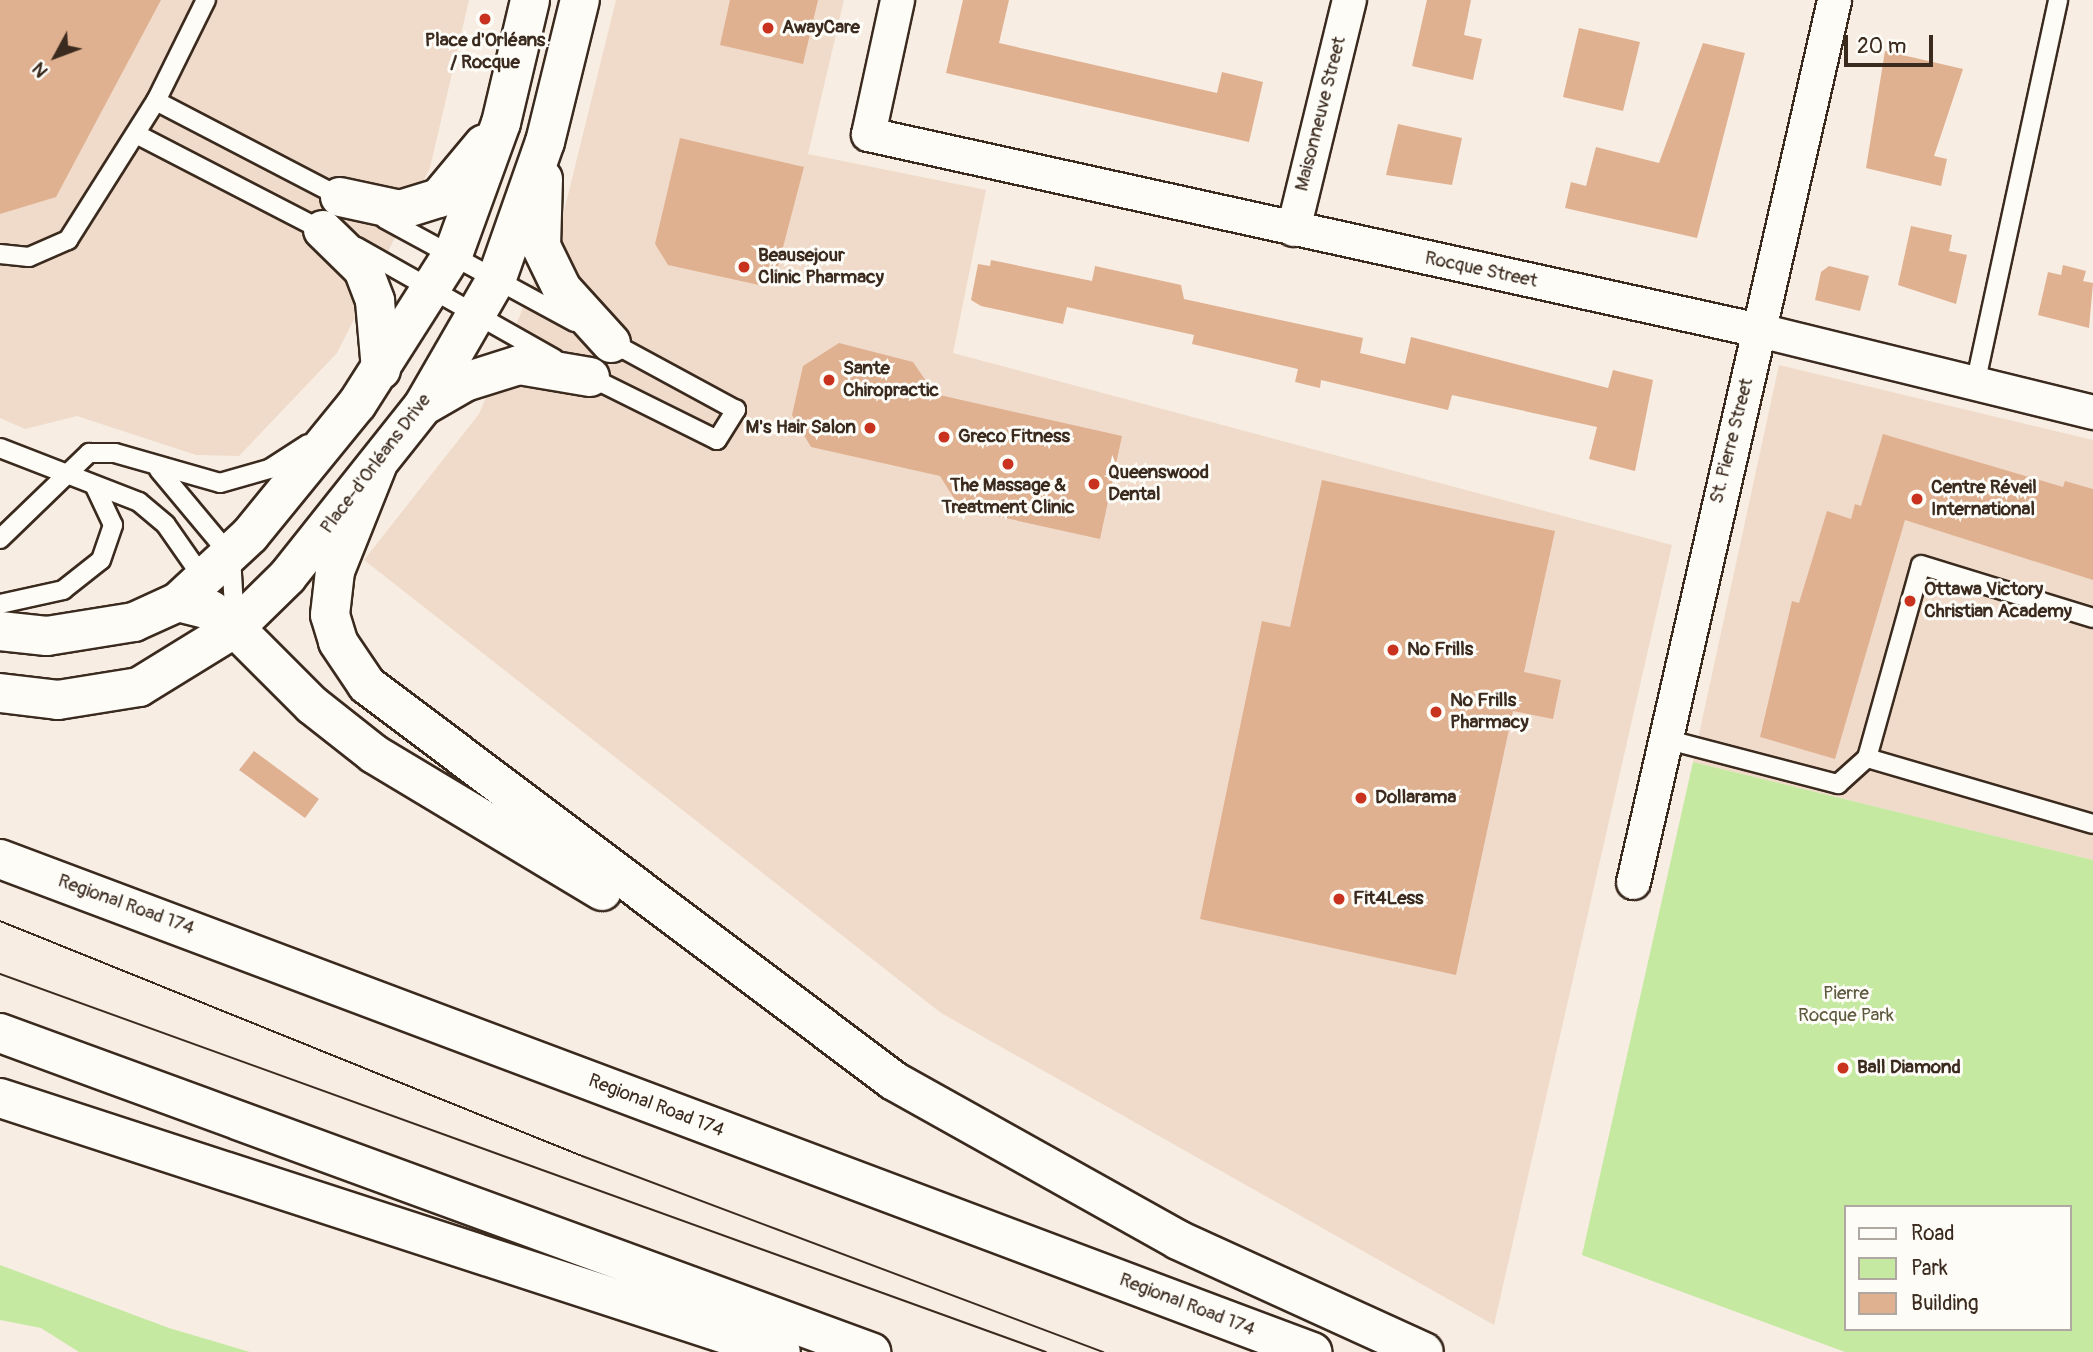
<!DOCTYPE html>
<meta charset="utf-8">
<style>
body{margin:0}
#map{position:relative;width:2093px;height:1352px;overflow:hidden;background:#f7ede3;font-family:Pangolin,sans-serif}
div>[style]{position:absolute}
.built>*{inset:0;background:#f0dbca}
.green>*{inset:0;background:#c6e9a2}
.building>*{inset:0;background:#e0b191}
.roads{filter:drop-shadow(2px 0 #3b2a1e) drop-shadow(-2px 0 #3b2a1e) drop-shadow(0 2px #3b2a1e) drop-shadow(0 -2px #3b2a1e)}
.service>*{height:18px;margin:-9px;padding:0 9px;transform-origin:9px;border-radius:9px;background:#fdfcf7}
.minor>*{height:33px;margin:-16.5px;padding:0 16.5px;transform-origin:16.5px;border-radius:16.5px;background:#fdfcf7}
.secondary>*{height:38px;margin:-19px;padding:0 19px;transform-origin:19px;border-radius:19px;background:#fdfcf7}
.motorway>*{height:38px;margin:-19px;padding:0 19px;transform-origin:19px;border-radius:19px;background:#fdfcf7}
.tram>*{height:2px;margin:-1px;padding:0 1px;transform-origin:1px;border-radius:1px;background:#3b2a1e}
.dots>*{width:19px;height:19px;translate:-50% -50%;box-sizing:border-box;border:4px solid #fdfcf7;border-radius:50%}
span{translate:-50% -50%;white-space:nowrap;text-align:center;line-height:1.15;-webkit-text-stroke:6px #fdfcf7;paint-order:stroke}
.poi-label{font-size:19px;color:#3b2a1e;font-weight:700}
.left{translate:0 -50%;text-align:left}
.right{translate:-100% -50%;text-align:right}
.street-label{font-size:19px;color:#3b2a1e}
.park-label{font-size:19px;color:#5e5a3f}
.legend{position:absolute;left:1844px;top:1205px;width:228px;height:126px;box-sizing:border-box;background:#fdfcf7;border:2px solid #afa8a0;margin:0;padding:9px 12px;list-style:none;font-size:21px;color:#3b2a1e}
.legend li{display:flex;align-items:center;gap:14px;height:35px}
.legend b{width:35px;border:2px solid #afa8a0}
.north{position:absolute;left:21px;top:21px;width:70px;height:70px;-webkit-text-stroke:5px #fdfcf7;paint-order:stroke;rotate:229deg;font-size:19px;font-weight:700;line-height:28px;text-align:center;color:#3b2a1e}
.north::after{content:'';display:block;margin:auto;width:24px;height:32px;background:#3b2a1e;clip-path:polygon(50% 0,100% 100%,50% 72%,0 100%)}
.scale{position:absolute;left:1844px;top:35px;width:89px;height:32px;box-sizing:border-box;border:4px solid #3b2a1e;border-top:0;padding-left:9px;font-size:21px;line-height:24px;white-space:nowrap;color:#3b2a1e;-webkit-text-stroke:5px #fdfcf7;paint-order:stroke}
</style>
<div id="map">
<div class="built">
<i style="clip-path:polygon(0 0,469px 0,430px 168px,337px 353px,239px 456px,196px 455px,77px 416px,25px 429px,0 418px)"></i>
<i style="clip-path:polygon(616px 0,844px 0,808px 154px,986px 190px,953px 353px,1672px 545px,1494px 1325px,941px 1013px,364px 560px,479px 414px,565px 207px)"></i>
<i style="clip-path:polygon(1779px 365px,2093px 440px,2093px 860px,1693px 762px)"></i>
</div>
<div class="green">
<i style="clip-path:polygon(evenodd,1693px 762px,2093px 860px,2093px 1352px,1845px 1352px,1582px 1255px,1693px 762px,1846px 1207px,2070px 1207px,2070px 1329px,1846px 1329px,1846px 1207px)"></i>
<i style="clip-path:polygon(0 1265px,169px 1328px,250px 1352px,79px 1352px,41px 1328px,0 1320px)"></i>
</div>
<div class="building">
<i style="clip-path:polygon(0 0,161px 0,56px 197px,0 214px)"></i>
<i style="clip-path:polygon(730px 0,818px 0,803px 64px,720px 45px)"></i>
<i style="clip-path:polygon(963px 0,1009px 0,999px 43px,1217px 93px,1222px 72px,1263px 82px,1249px 142px,946px 73px)"></i>
<i style="clip-path:polygon(1427px 0,1471px 0,1464px 35px,1482px 39px,1473px 80px,1412px 66px)"></i>
<i style="clip-path:polygon(1579px 28px,1640px 42px,1623px 111px,1563px 97px)"></i>
<i style="clip-path:polygon(1703px 43px,1745px 53px,1697px 238px,1565px 208px,1571px 182px,1586px 186px,1596px 147px,1659px 163px)"></i>
<i style="clip-path:polygon(1885px 51px,1963px 69px,1934px 156px,1947px 159px,1941px 186px,1866px 168px)"></i>
<i style="clip-path:polygon(1398px 124px,1462px 138px,1452px 185px,1386px 175px)"></i>
<i style="clip-path:polygon(680px 138px,804px 167px,776px 274px,759px 285px,668px 265px,655px 244px)"></i>
<i style="clip-path:polygon(1911px 226px,1952px 235px,1949px 251px,1967px 255px,1956px 304px,1898px 285px)"></i>
<i style="clip-path:polygon(991px 260px,1092px 281px,1095px 266px,1181px 285px,1184px 299px,1363px 338px,1360px 353px,1405px 364px,1411px 337px,1608px 388px,1613px 370px,1653px 380px,1635px 471px,1589px 459px,1597px 427px,1452px 395px,1448px 410px,1321px 380px,1320px 388px,1295px 382px,1298px 369px,1192px 344px,1194px 335px,1067px 307px,1063px 324px,981px 306px,971px 300px,978px 264px,990px 266px)"></i>
<i style="clip-path:polygon(2063px 265px,2086px 271px,2083px 281px,2093px 283px,2089px 328px,2038px 315px,2048px 272px,2061px 275px)"></i>
<i style="clip-path:polygon(1829px 266px,1869px 276px,1860px 311px,1815px 300px,1821px 272px)"></i>
<i style="clip-path:polygon(839px 343px,913px 362px,935px 394px,1122px 436px,1100px 539px,960px 508px,940px 476px,811px 447px,792px 415px,803px 366px)"></i>
<i style="clip-path:polygon(1883px 434px,2063px 487px,2065px 481px,2093px 489px,2093px 580px,1905px 520px,1835px 759px,1760px 737px,1792px 601px,1799px 603px,1827px 511px,1851px 519px,1855px 504px,1861px 506px)"></i>
<i style="clip-path:polygon(1322px 480px,1555px 531px,1524px 672px,1561px 680px,1553px 719px,1513px 711px,1456px 975px,1200px 919px,1262px 621px,1290px 627px)"></i>
<i style="clip-path:polygon(254px 751px,319px 799px,305px 818px,239px 770px)"></i>
</div>
<div class="roads">
<div class="service">
<i style="left:156px;top:101px;width:212px;rotate:27.5deg"></i>
<i style="left:136px;top:134px;width:214px;rotate:27.3deg"></i>
<i style="left:385px;top:219px;width:216px;rotate:28.5deg"></i>
<i style="left:357px;top:247px;width:227px;rotate:29.5deg"></i>
<i style="left:0;top:254px;width:29px;rotate:6deg"></i>
<i style="left:29px;top:257px;width:43px;rotate:-23.6deg"></i>
<i style="left:68px;top:240px;width:165px;rotate:-57.7deg"></i>
<i style="left:156px;top:101px;width:113px;rotate:-63.7deg"></i>
<i style="left:586px;top:375px;width:146px;rotate:26.4deg"></i>
<i style="left:717px;top:440px;width:36px;rotate:-58deg"></i>
<i style="left:736px;top:410px;width:145px;rotate:-151.5deg"></i>
<i style="left:1976px;top:380px;width:389px;rotate:-77.8deg"></i>
<i style="left:0;top:448px;width:149px;rotate:21.2deg"></i>
<i style="left:139px;top:502px;width:35px;rotate:40deg"></i>
<i style="left:166px;top:525px;width:68px;rotate:55.1deg"></i>
<i style="left:159px;top:470px;width:112px;rotate:50.1deg"></i>
<i style="left:231px;top:556px;width:70px;rotate:86.7deg"></i>
<i style="left:0;top:539px;width:124px;rotate:-44deg"></i>
<i style="left:89px;top:453px;width:26px"></i>
<i style="left:115px;top:453px;width:109px;rotate:15.9deg"></i>
<i style="left:220px;top:483px;width:51px;rotate:-15.9deg"></i>
<i style="left:269px;top:469px;width:46px;rotate:-32.7deg"></i>
<i style="left:0;top:604px;width:65px;rotate:-12.5deg"></i>
<i style="left:63px;top:590px;width:48px;rotate:-38.3deg"></i>
<i style="left:101px;top:560px;width:37px;rotate:-71deg"></i>
<i style="left:113px;top:525px;width:42px;rotate:-115.3deg"></i>
<i style="left:1661px;top:738px;width:183px;rotate:14.6deg"></i>
<i style="left:1838px;top:784px;width:39px;rotate:-42deg"></i>
<i style="left:1867px;top:758px;width:200px;rotate:-74.4deg"></i>
<i style="left:1921px;top:565px;width:180px;rotate:17.1deg"></i>
<i style="left:1867px;top:758px;width:235px;rotate:16.3deg"></i>
</div>
<div class="minor">
<i style="left:897px;top:0;width:137px;rotate:102.2deg"></i>
<i style="left:868px;top:134px;width:912px;rotate:12.41deg"></i>
<i style="left:1759px;top:330px;width:344px;rotate:13.8deg"></i>
<i style="left:1293px;top:229px;width:236px;rotate:-76.3deg"></i>
<i style="left:1633px;top:882px;width:905px;rotate:-77.16deg"></i>
</div>
<div class="secondary">
<i style="left:543px;top:179px;width:67px;rotate:91.7deg"></i>
<i style="left:541px;top:246px;width:48px;rotate:64deg"></i>
<i style="left:562px;top:289px;width:73px;rotate:47.8deg"></i>
<i style="left:340px;top:197px;width:61px;rotate:12.2deg"></i>
<i style="left:400px;top:210px;width:41px;rotate:-17.1deg"></i>
<i style="left:439px;top:198px;width:70px;rotate:-50.2deg"></i>
<i style="left:323px;top:230px;width:56px;rotate:44.3deg"></i>
<i style="left:363px;top:269px;width:34px;rotate:69deg"></i>
<i style="left:375px;top:301px;width:69px;rotate:85deg"></i>
<i style="left:425px;top:405px;width:46px;rotate:-29.9deg"></i>
<i style="left:465px;top:382px;width:57px;rotate:-17.5deg"></i>
<i style="left:519px;top:365px;width:72px;rotate:9.6deg"></i>
<i style="left:0;top:631px;width:47px;rotate:6.1deg"></i>
<i style="left:47px;top:636px;width:88px;rotate:-9.1deg"></i>
<i style="left:134px;top:622px;width:48px;rotate:-24.4deg"></i>
<i style="left:178px;top:602px;width:98px;rotate:-42.9deg"></i>
<i style="left:250px;top:535px;width:169px;rotate:-50.8deg"></i>
<i style="left:357px;top:404px;width:180px;rotate:-57.5deg"></i>
<i style="left:454px;top:252px;width:137px;rotate:-70deg"></i>
<i style="left:501px;top:123px;width:126px;rotate:-76.7deg"></i>
<i style="left:0;top:693px;width:58px;rotate:6.9deg"></i>
<i style="left:58px;top:700px;width:82px;rotate:-9.1deg"></i>
<i style="left:139px;top:687px;width:113px;rotate:-31.6deg"></i>
<i style="left:235px;top:628px;width:73px;rotate:-44.4deg"></i>
<i style="left:287px;top:577px;width:218px;rotate:-51.5deg"></i>
<i style="left:423px;top:406px;width:148px;rotate:-60deg"></i>
<i style="left:497px;top:278px;width:144px;rotate:-70.6deg"></i>
<i style="left:545px;top:142px;width:146px;rotate:-76.2deg"></i>
</div>
<div class="motorway">
<i style="left:377px;top:466px;width:113px;rotate:111.8deg"></i>
<i style="left:335px;top:571px;width:44px;rotate:96.5deg"></i>
<i style="left:330px;top:615px;width:28px;rotate:73deg"></i>
<i style="left:338px;top:642px;width:52px;rotate:56deg"></i>
<i style="left:367px;top:685px;width:659px;rotate:36.92deg"></i>
<i style="left:894px;top:1081px;width:325px;rotate:29.2deg"></i>
<i style="left:1178px;top:1240px;width:270px;rotate:24.5deg"></i>
<i style="left:178px;top:602px;width:34px;rotate:14deg"></i>
<i style="left:211px;top:610px;width:30px;rotate:37deg"></i>
<i style="left:235px;top:628px;width:109px;rotate:45deg"></i>
<i style="left:312px;top:705px;width:79px;rotate:38.3deg"></i>
<i style="left:374px;top:754px;width:266px;rotate:31deg"></i>
<i style="left:0;top:859px;width:1402px;rotate:20.59deg"></i>
<i style="left:0;top:1033px;width:928px;rotate:20.12deg"></i>
<i style="left:0;top:1098px;width:821px;rotate:18.02deg"></i>
</div>
</div>
<div class="tram">
<i style="left:0;top:921px;width:628px;rotate:21.99deg"></i>
<i style="left:582px;top:1156px;width:557px;rotate:20.62deg"></i>
<i style="left:0;top:974px;width:1112px;rotate:19.87deg"></i>
</div>
<div class="dots">
<i style="left:485px;top:19px;background:#c8321e"></i>
<i style="left:768px;top:28px;background:#c8321e"></i>
<i style="left:744px;top:267px;background:#c8321e"></i>
<i style="left:829px;top:380px;background:#c8321e"></i>
<i style="left:870px;top:428px;background:#c8321e"></i>
<i style="left:944px;top:437px;background:#c8321e"></i>
<i style="left:1008px;top:464px;background:#c8321e"></i>
<i style="left:1094px;top:484px;background:#c8321e"></i>
<i style="left:1917px;top:499px;background:#c8321e"></i>
<i style="left:1910px;top:601px;background:#c8321e"></i>
<i style="left:1393px;top:650px;background:#c8321e"></i>
<i style="left:1436px;top:712px;background:#c8321e"></i>
<i style="left:1361px;top:798px;background:#c8321e"></i>
<i style="left:1339px;top:899px;background:#c8321e"></i>
<i style="left:1843px;top:1068px;background:#c8321e"></i>
</div>
<div class="poi-label">
<span class="left" style="left:782px;top:28px">AwayCare</span>
<span style="left:485px;top:52px">Place d'Orléans<br>/ Rocque</span>
<span class="left" style="left:758px;top:267px">Beausejour<br>Clinic Pharmacy</span>
<span class="left" style="left:843px;top:380px">Sante<br>Chiropractic</span>
<span class="right" style="left:856px;top:428px">M's Hair Salon</span>
<span class="left" style="left:958px;top:437px">Greco Fitness</span>
<span class="left" style="left:1108px;top:484px">Queenswood<br>Dental</span>
<span style="left:1008px;top:497px">The Massage &amp;<br>Treatment Clinic</span>
<span class="left" style="left:1931px;top:499px">Centre Réveil<br>International</span>
<span class="left" style="left:1924px;top:601px">Ottawa Victory<br>Christian Academy</span>
<span class="left" style="left:1407px;top:650px">No Frills</span>
<span class="left" style="left:1450px;top:712px">No Frills<br>Pharmacy</span>
<span class="left" style="left:1375px;top:798px">Dollarama</span>
<span class="left" style="left:1353px;top:899px">Fit4Less</span>
<span class="left" style="left:1857px;top:1068px">Ball Diamond</span>
</div>
<div class="street-label">
<span style="left:1321px;top:114px;rotate:-76deg">Maisonneuve Street</span>
<span style="left:1481px;top:270px;rotate:12deg">Rocque Street</span>
<span style="left:1732px;top:441px;rotate:-76deg">St. Pierre Street</span>
<span style="left:376px;top:464px;rotate:-53deg">Place-d'Orléans Drive</span>
<span style="left:126px;top:905px;rotate:20deg">Regional Road 174</span>
<span style="left:656px;top:1106px;rotate:21deg">Regional Road 174</span>
<span style="left:1187px;top:1305px;rotate:21deg">Regional Road 174</span>
</div>
<div class="park-label">
<span style="left:1846px;top:1005px">Pierre<br>Rocque Park</span>
</div>
<ul class="legend">
<li><b style="height:9px;background:#fdfcf7"></b>Road</li>
<li><b style="height:19px;background:#c6e9a2"></b>Park</li>
<li><b style="height:19px;background:#e0b191"></b>Building</li>
</ul>
<div class="north">N</div>
<div class="scale">20 m</div>
</div>
